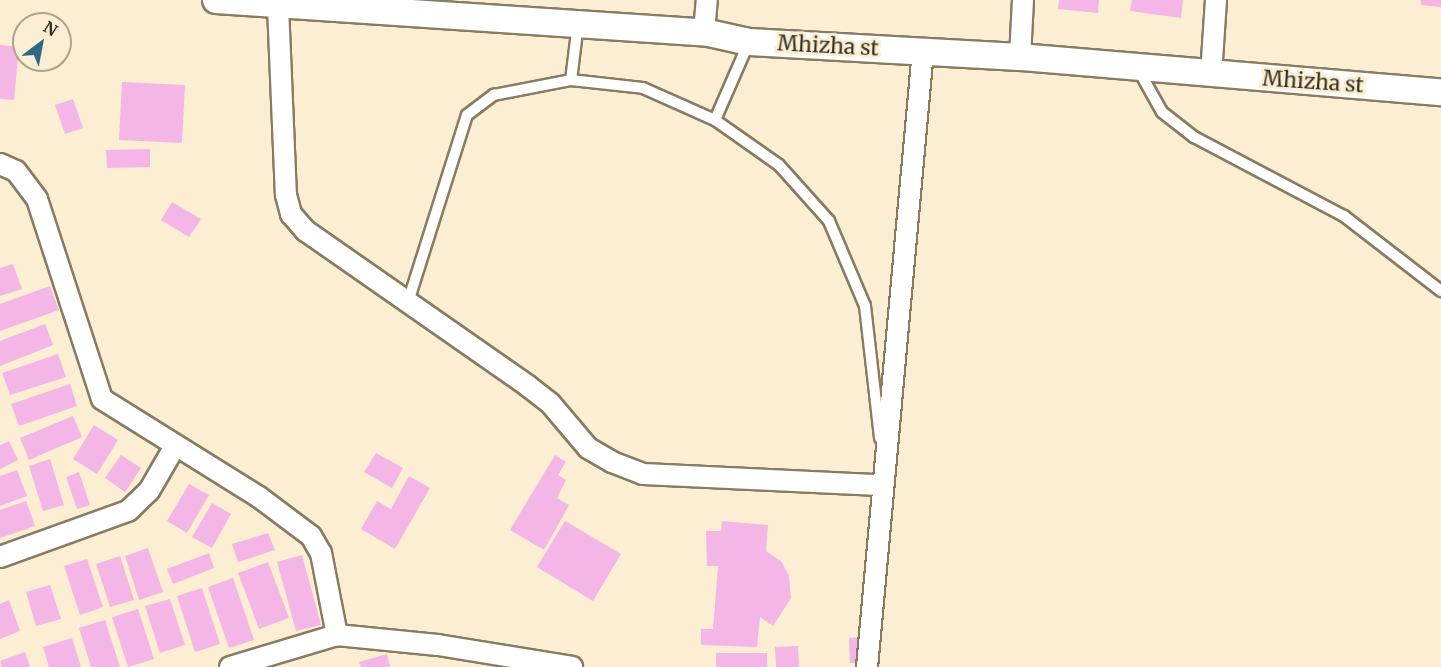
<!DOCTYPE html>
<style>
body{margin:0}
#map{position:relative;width:1441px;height:667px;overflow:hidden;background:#fceed2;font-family:Merriweather,serif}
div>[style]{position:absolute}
.building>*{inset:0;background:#f4b5e7}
.roads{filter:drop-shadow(2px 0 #887b62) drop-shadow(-2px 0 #887b62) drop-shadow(0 2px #887b62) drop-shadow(0 -2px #887b62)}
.service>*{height:10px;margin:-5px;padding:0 5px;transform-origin:5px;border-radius:5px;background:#fff}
.minor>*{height:20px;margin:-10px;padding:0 10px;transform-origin:10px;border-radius:10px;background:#fff}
.tertiary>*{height:26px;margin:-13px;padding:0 13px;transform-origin:13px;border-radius:13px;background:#fff}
span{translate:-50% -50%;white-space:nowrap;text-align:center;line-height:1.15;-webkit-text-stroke:6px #fceed2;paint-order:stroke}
.street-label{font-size:21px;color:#353025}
.north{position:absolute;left:12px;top:12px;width:60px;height:60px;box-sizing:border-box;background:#fceed2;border:2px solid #aca28d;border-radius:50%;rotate:32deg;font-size:16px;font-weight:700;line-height:24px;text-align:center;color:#353025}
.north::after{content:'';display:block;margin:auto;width:21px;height:27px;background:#306882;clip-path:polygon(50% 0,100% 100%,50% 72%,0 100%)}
</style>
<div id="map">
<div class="building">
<i style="clip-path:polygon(1059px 0,1099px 0,1098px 13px,1058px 9px)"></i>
<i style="clip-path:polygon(1132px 0,1183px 0,1181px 18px,1130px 11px)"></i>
<i style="clip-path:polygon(1421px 0,1441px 0,1441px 7px,1421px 5px)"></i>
<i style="clip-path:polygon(0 45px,19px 47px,14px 100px,0 99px)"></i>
<i style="clip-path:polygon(122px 82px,185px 85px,182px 143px,119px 140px)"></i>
<i style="clip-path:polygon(73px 99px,83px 128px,65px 134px,55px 105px)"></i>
<i style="clip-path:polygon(150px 149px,150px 167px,107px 168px,106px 150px)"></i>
<i style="clip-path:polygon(172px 202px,201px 219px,189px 237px,161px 220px)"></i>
<i style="clip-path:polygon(13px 264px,22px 289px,0 296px,0 268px)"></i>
<i style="clip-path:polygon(50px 286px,59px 310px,0 331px,0 304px)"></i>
<i style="clip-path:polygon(45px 324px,53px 345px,0 366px,0 341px)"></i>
<i style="clip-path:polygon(58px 354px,66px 377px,10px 395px,2px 373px)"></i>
<i style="clip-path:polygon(70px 384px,77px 406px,19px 426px,11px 404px)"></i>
<i style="clip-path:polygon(73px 416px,82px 437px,29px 460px,20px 438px)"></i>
<i style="clip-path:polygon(94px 425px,118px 440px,97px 474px,73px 459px)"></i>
<i style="clip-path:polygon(9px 441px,18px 460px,0 469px,0 445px)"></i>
<i style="clip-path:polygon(376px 453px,403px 468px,392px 488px,364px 472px)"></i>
<i style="clip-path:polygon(121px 455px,141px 468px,125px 492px,105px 478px)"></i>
<i style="clip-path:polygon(555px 455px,566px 462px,558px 475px,566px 480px,557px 498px,569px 505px,544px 550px,510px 530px)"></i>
<i style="clip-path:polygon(50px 459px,64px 505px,43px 511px,29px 466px)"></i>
<i style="clip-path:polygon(17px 470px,27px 496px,0 506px,0 476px)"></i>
<i style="clip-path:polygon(79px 472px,90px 505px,77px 509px,66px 477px)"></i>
<i style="clip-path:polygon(409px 476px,430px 488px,395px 549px,361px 529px,377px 501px,391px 509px)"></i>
<i style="clip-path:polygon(189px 484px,209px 495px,187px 533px,167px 521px)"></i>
<i style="clip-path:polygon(26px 501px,35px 526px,0 538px,0 510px)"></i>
<i style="clip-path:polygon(212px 503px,231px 514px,212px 548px,192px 537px)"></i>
<i style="clip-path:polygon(565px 521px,621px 554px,593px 601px,537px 567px)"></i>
<i style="clip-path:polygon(722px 521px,768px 525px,766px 551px,781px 561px,789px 576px,791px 598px,773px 626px,760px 617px,757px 647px,701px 645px,701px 629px,713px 629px,718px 566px,707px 566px,706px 531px,721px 531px)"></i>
<i style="clip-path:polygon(268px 533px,275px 550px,238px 562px,232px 544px)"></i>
<i style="clip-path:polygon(148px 548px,163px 592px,139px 600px,125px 556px)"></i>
<i style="clip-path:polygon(209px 553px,214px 568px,173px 584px,167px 569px)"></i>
<i style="clip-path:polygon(302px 555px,321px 625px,296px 631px,277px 562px)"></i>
<i style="clip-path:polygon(120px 556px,134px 600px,110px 607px,96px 564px)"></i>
<i style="clip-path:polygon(87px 559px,103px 607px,80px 615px,64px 566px)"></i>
<i style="clip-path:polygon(268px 562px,289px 618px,259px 629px,238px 573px)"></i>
<i style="clip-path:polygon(233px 578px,254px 640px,229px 648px,208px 587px)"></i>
<i style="clip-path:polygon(50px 585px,61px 619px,36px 626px,26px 592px)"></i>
<i style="clip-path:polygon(202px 588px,220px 644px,195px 652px,177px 596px)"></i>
<i style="clip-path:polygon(170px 599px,185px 645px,160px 653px,145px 606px)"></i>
<i style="clip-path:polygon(9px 600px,20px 631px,0 639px,0 604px)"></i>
<i style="clip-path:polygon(138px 609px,154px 659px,128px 667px,112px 617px)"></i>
<i style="clip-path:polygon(105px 620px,120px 667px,91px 667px,79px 628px)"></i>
<i style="clip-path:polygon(862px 637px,863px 663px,850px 663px,849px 638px)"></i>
<i style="clip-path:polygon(72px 638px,81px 667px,49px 667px,43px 647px)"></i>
<i style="clip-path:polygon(798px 646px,799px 667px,776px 667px,775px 647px)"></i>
<i style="clip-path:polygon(25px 652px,30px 667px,2px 667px,0 661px)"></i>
<i style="clip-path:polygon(716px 653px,767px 653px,767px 667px,716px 667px)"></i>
<i style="clip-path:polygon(387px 654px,390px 667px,361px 667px,359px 662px)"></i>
</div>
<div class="roads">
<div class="service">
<i style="left:578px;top:24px;width:56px;rotate:97.1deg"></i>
<i style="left:571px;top:80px;width:72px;rotate:6.3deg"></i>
<i style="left:643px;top:88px;width:79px;rotate:24deg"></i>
<i style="left:749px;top:42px;width:85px;rotate:113.6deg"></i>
<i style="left:715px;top:120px;width:78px;rotate:35.1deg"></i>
<i style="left:779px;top:165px;width:75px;rotate:48.2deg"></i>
<i style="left:829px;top:221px;width:92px;rotate:67deg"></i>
<i style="left:865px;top:306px;width:133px;rotate:83.5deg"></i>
<i style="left:1138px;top:69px;width:49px;rotate:60.8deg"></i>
<i style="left:1162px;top:112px;width:41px;rotate:38deg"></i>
<i style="left:1194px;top:137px;width:170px;rotate:27.8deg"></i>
<i style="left:1344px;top:216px;width:123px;rotate:37.7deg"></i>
<i style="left:408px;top:302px;width:196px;rotate:-72.5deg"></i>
<i style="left:467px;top:115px;width:34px;rotate:-37deg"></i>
<i style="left:494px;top:95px;width:78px;rotate:-11deg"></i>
</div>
<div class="minor">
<i style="left:278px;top:6px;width:189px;rotate:87.6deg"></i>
<i style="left:286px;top:195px;width:20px;rotate:75deg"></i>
<i style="left:291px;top:214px;width:23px;rotate:49deg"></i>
<i style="left:306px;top:231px;width:271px;rotate:34.9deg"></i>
<i style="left:528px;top:386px;width:28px;rotate:38deg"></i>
<i style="left:550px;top:403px;width:59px;rotate:49.8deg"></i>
<i style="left:588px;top:448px;width:28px;rotate:30deg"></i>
<i style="left:612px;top:462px;width:33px;rotate:21deg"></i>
<i style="left:643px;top:474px;width:237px;rotate:2.7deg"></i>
<i style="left:704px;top:32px;width:32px;rotate:-85deg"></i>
<i style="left:1020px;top:57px;width:57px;rotate:-87deg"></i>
<i style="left:1211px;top:75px;width:75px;rotate:-86.2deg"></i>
<i style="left:0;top:164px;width:17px;rotate:24deg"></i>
<i style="left:16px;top:171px;width:35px;rotate:53deg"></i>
<i style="left:37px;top:199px;width:210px;rotate:72deg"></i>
<i style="left:102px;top:399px;width:185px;rotate:32deg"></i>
<i style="left:259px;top:497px;width:65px;rotate:36.9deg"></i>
<i style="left:311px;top:536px;width:20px;rotate:60deg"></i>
<i style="left:321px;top:553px;width:84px;rotate:79deg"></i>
<i style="left:0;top:557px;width:136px;rotate:-19.8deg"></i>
<i style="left:128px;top:511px;width:29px;rotate:-44deg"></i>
<i style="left:149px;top:491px;width:52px;rotate:-60deg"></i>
<i style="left:230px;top:667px;width:112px;rotate:-16.7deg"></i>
<i style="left:337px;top:635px;width:101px;rotate:5.7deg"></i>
<i style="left:438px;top:645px;width:136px;rotate:9.3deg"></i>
<i style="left:867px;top:667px;width:619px;rotate:-84.81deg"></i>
</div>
<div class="tertiary">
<i style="left:216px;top:0;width:489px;rotate:3.8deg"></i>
<i style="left:704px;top:32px;width:46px;rotate:12.5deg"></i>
<i style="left:749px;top:42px;width:271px;rotate:3.2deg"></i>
<i style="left:1020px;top:57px;width:422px;rotate:4.8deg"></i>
</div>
</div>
<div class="street-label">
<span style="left:828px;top:46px;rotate:3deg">Mhizha st</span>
<span style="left:1313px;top:82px;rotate:4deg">Mhizha st</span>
</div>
<div class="north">N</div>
</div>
